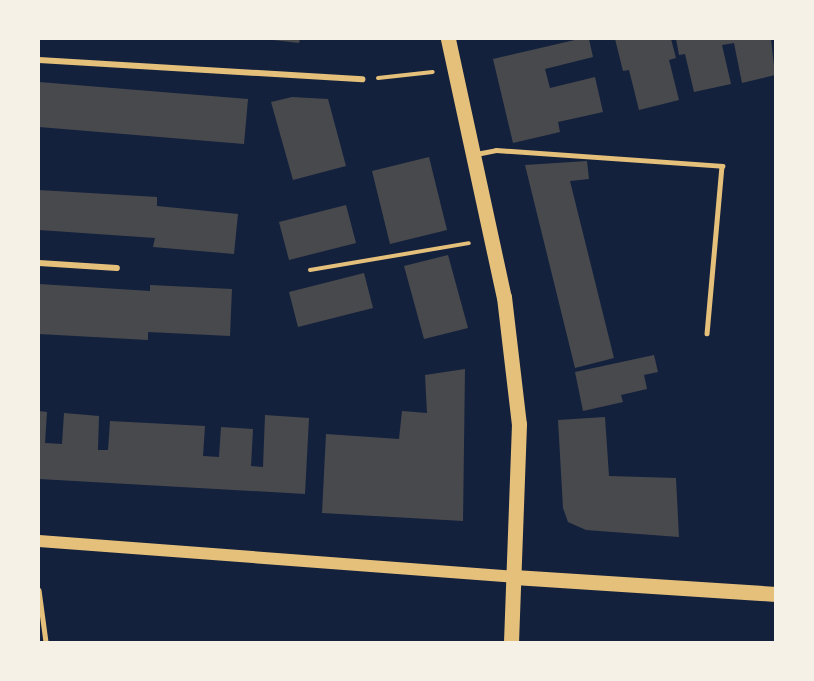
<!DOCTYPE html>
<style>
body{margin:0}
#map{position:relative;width:814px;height:681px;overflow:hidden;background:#14213d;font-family:Ubuntu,sans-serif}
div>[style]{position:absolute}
.building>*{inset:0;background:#48494c}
.path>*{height:4px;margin:-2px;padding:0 2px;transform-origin:2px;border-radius:2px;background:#e5c07b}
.service>*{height:4.5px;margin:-2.25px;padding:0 2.25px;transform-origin:2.25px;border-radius:2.25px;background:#e5c07b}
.minor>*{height:6px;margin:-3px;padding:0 3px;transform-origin:3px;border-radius:3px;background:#e5c07b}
.secondary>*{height:12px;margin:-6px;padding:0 6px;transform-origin:6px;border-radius:6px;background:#e5c07b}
.primary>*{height:15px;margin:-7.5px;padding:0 7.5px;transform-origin:7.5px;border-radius:7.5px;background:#e5c07b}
span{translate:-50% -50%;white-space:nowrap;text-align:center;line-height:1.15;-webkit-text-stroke:6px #f6f1e7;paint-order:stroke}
.frame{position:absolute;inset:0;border:40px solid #f6f1e7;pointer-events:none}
</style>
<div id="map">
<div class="building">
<i style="clip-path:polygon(264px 39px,300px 39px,299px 43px)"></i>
<i style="clip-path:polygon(579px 39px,589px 39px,593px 57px,545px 69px,550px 88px,595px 77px,603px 112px,558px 122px,560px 132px,513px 143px,493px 59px)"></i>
<i style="clip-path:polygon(615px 39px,671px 39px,676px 58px,669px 60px,679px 100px,639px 110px,629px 70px,623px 71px)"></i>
<i style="clip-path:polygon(676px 39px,771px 39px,775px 75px,742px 83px,734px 43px,722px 45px,731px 84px,694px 92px,685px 54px,679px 55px)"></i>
<i style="clip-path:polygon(39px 82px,248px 99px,244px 144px,39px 127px)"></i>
<i style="clip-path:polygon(292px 97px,328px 99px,346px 166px,293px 180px,271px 102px)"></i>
<i style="clip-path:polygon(429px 157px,447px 230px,390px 244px,372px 171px)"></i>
<i style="clip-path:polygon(587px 161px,589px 179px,570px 181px,614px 358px,575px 368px,525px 165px)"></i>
<i style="clip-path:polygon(39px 190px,157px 197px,157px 206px,238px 214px,234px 254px,153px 247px,155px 238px,39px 230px)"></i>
<i style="clip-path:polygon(346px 205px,356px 243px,289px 260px,279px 222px)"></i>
<i style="clip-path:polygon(448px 255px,468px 328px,424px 339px,404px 266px)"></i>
<i style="clip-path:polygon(364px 273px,373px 308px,298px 327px,289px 292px)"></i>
<i style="clip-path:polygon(39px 284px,150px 291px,150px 285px,232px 289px,230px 336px,148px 332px,148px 340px,39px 334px)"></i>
<i style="clip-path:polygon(654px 355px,658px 372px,644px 375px,647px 389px,621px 395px,623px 402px,583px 411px,575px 372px)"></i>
<i style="clip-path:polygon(465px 369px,463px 521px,322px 513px,326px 434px,399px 439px,402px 411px,427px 413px,425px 375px)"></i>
<i style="clip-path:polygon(39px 411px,47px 412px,45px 443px,62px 444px,64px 413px,99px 416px,98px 450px,108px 450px,110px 421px,205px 426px,203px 456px,219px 457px,221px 427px,253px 429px,251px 466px,263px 467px,265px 415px,309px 418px,305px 494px,39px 479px)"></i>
<i style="clip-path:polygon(605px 417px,609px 476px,676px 478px,679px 537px,586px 530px,568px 522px,563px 508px,558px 420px)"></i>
</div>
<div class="path">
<i style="left:378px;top:78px;width:55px;rotate:-6.2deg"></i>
<i style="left:310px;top:270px;width:161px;rotate:-9.6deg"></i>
</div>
<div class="service">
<i style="left:476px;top:154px;width:20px;rotate:-11deg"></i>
<i style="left:496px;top:150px;width:227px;rotate:4deg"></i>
<i style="left:722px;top:166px;width:168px;rotate:95.1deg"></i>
<i style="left:39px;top:590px;width:52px;rotate:82.3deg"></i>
</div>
<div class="minor">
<i style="left:39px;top:60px;width:324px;rotate:3.4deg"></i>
<i style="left:39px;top:263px;width:78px;rotate:3.7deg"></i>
</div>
<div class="secondary">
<i style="left:39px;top:541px;width:476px;rotate:4.3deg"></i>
</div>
<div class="primary">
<i style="left:448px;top:39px;width:264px;rotate:77.8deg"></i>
<i style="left:504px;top:297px;width:128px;rotate:83.3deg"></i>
<i style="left:519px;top:424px;width:218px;rotate:92.1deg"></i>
<i style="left:514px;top:577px;width:262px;rotate:3.7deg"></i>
</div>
<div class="frame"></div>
</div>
